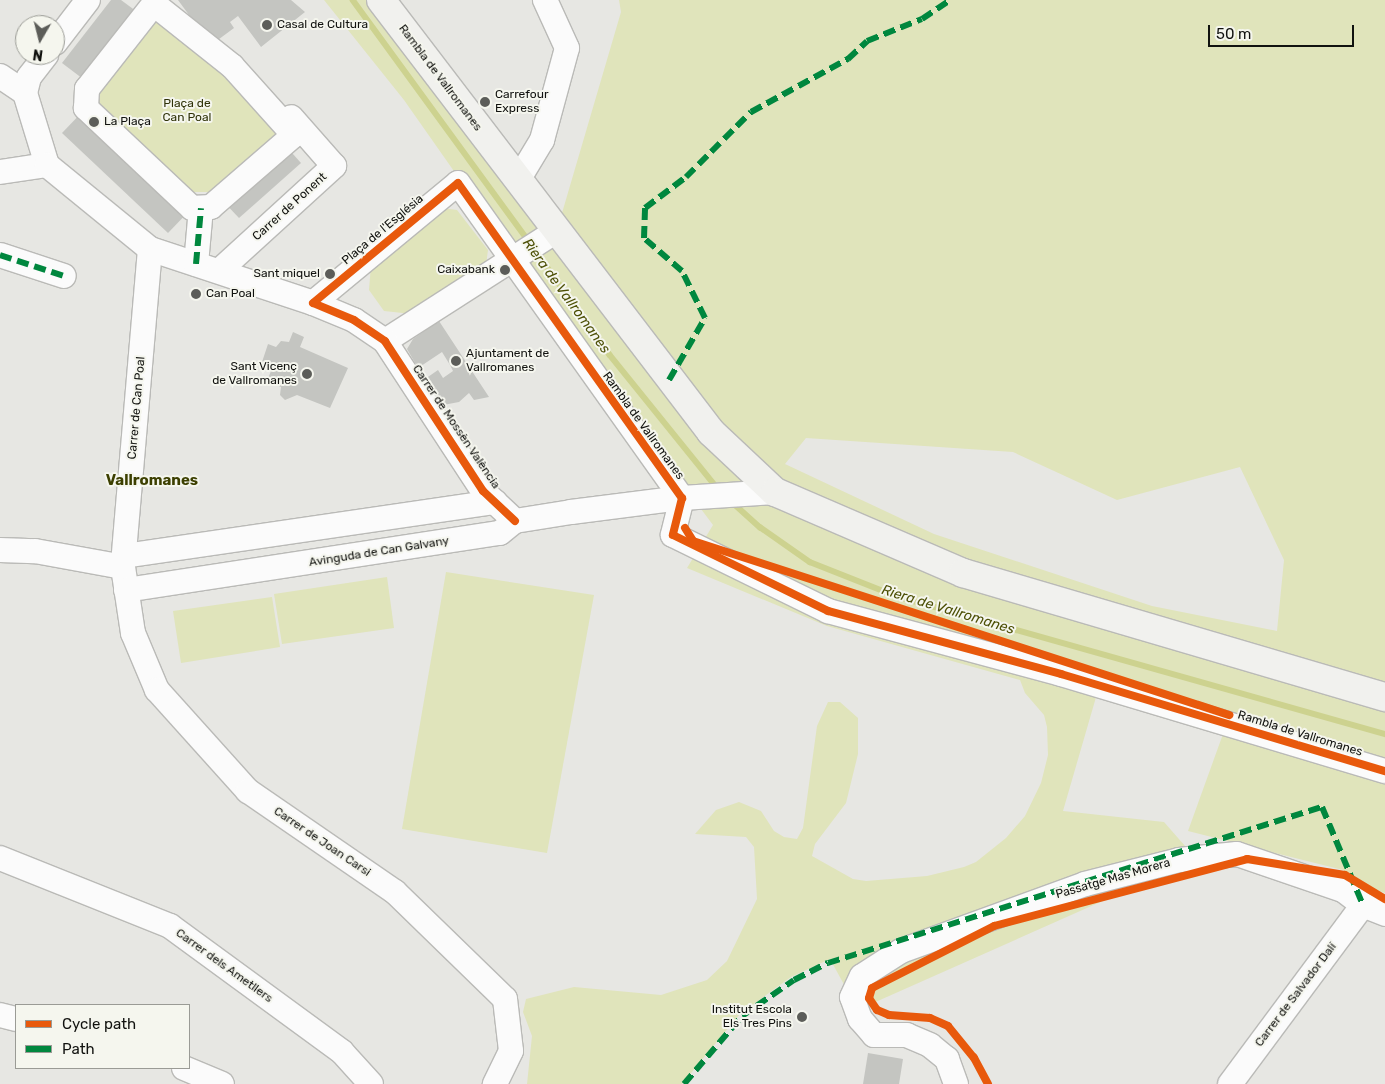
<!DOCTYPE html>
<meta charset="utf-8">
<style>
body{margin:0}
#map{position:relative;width:1385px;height:1084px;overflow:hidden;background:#e7e7e3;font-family:Rubik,sans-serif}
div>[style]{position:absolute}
.green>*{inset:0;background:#e0e4bb}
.stream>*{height:5.5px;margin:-2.75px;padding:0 2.75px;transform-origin:2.75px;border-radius:2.75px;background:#cdd28f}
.building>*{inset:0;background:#c4c5c1}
.roads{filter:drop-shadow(1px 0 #babab7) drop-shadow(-1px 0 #babab7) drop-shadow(0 1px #babab7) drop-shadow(0 -1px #babab7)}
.street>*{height:24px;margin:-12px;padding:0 12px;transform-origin:12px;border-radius:12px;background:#fbfbfb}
.secondary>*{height:28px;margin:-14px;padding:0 14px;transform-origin:14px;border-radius:14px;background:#f1f1ee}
.quiet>*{height:6px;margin-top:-3px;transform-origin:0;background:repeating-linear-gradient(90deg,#00873e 0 12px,transparent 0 18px)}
.cycleway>*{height:8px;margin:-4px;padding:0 4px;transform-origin:4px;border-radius:4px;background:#e8590c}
.dots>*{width:14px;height:14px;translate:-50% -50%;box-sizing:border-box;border:2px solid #f5f6ee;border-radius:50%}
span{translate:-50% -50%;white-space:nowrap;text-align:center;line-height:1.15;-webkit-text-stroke:4px #f5f6ee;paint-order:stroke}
.poi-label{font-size:12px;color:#11120f}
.left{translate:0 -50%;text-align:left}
.right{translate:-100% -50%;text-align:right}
.street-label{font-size:12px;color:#11120f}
.park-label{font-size:12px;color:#2f3208}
.water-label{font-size:14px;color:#4d5006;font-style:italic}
.quarter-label{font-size:15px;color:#3c3f00;font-weight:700}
.legend{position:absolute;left:15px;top:1004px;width:175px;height:65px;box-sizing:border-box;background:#f5f6ee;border:1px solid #9a9b95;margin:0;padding:6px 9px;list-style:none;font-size:15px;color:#11120f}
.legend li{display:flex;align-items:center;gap:10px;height:25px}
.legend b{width:25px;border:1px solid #9a9b95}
.north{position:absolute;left:15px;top:15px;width:50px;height:50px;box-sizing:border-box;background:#f5f6ee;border:1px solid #9a9b95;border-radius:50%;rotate:188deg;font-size:14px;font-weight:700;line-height:20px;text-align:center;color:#11120f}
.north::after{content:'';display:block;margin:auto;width:18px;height:22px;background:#5c5d59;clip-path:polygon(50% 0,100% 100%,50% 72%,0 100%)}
.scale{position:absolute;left:1208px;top:25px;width:146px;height:22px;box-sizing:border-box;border:2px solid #11120f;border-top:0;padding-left:6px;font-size:15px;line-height:18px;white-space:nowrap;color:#11120f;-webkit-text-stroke:4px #f5f6ee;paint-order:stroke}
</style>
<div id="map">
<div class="green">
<i style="clip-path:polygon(evenodd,324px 0,391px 0,539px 196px,562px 213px,621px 12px,619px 0,1385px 0,1385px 764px,1101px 680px,1063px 811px,1164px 822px,1200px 863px,1177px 868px,862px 1008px,847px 990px,830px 959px,791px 977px,740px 1014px,682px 1084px,527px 1084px,532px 1036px,523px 1012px,526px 999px,574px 987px,661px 995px,707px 980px,727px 961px,757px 899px,754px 847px,746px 837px,695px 834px,716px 810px,739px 802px,761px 811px,774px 831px,784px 837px,797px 839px,803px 828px,817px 726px,828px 702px,840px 702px,858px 718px,858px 754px,846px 803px,815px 844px,812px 856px,853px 879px,866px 881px,927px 876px,964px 867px,976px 862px,1006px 838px,1025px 816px,1041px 783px,1048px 755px,1047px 727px,1044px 715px,1025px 693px,1020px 680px,827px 626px,687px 568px,713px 525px,548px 305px,404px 100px,324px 0,806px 438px,1013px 452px,1117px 500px,1240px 467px,1284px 560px,1277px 631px,1152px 606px,934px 534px,785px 464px,806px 438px)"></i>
<i style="clip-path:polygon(153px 20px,159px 20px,225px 71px,277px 130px,274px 137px,210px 192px,193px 192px,95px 99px)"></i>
<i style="clip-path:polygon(442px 208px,457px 210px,488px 250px,486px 265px,412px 314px,384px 311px,369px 290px,371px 265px)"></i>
<i style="clip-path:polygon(446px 572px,594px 595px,547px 853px,402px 829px)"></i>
<i style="clip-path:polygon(387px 577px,394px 628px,282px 644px,274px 594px)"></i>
<i style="clip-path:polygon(272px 597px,280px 647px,181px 663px,173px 611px)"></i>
<i style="clip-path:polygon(1223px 734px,1385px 783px,1385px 893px,1366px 886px,1343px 870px,1188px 831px)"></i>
</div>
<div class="stream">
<i style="left:353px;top:0;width:301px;rotate:53.9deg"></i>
<i style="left:535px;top:250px;width:129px;rotate:54.5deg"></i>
<i style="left:610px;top:355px;width:172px;rotate:51.1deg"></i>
<i style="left:732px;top:502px;width:38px;rotate:42deg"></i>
<i style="left:760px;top:527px;width:61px;rotate:35deg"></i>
<i style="left:810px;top:562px;width:92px;rotate:21.6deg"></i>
<i style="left:896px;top:596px;width:508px;rotate:15.76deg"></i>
</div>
<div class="building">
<i style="clip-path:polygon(111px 0,121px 0,144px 17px,91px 85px,62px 63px)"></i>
<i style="clip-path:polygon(178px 0,291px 0,305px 12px,261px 47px,238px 16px,230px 22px,234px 28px,211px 45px)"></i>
<i style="clip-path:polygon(86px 108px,192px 208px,168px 233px,62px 133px)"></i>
<i style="clip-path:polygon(284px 144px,301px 163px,239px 218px,221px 199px)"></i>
<i style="clip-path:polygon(439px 321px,462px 356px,489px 397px,474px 400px,469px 393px,459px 402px,443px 405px,425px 379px,438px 370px,443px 378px,453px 371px,450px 365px,442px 352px,418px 368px,407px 349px,413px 339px)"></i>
<i style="clip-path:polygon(293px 332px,304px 337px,300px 347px,348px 368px,330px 408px,297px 395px,285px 400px,280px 395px,281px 387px,267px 381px,273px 366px,262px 362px,268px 344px,276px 347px,281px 341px,289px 342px)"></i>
<i style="clip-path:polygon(868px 1053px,903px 1059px,899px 1084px,863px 1084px)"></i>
</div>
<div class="roads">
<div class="street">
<i style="left:154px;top:4px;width:100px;rotate:38.5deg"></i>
<i style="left:232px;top:66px;width:93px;rotate:48.1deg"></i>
<i style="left:294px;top:135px;width:110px;rotate:139.1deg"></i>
<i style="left:211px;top:207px;width:19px;rotate:177deg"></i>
<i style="left:192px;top:208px;width:146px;rotate:-136.7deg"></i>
<i style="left:86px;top:108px;width:19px;rotate:-87deg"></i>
<i style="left:87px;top:89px;width:108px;rotate:-51.8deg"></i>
<i style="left:55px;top:43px;width:54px;rotate:-52.5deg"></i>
<i style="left:0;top:76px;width:30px;rotate:34deg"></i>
<i style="left:25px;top:93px;width:75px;rotate:73deg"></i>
<i style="left:25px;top:93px;width:16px;rotate:-76deg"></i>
<i style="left:29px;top:77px;width:28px;rotate:-52deg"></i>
<i style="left:0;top:172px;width:48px;rotate:-8.5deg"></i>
<i style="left:47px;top:165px;width:133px;rotate:39.2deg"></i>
<i style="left:150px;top:249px;width:172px;rotate:18.3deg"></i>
<i style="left:518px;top:180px;width:47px;rotate:-59deg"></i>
<i style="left:542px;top:140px;width:95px;rotate:-74.8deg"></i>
<i style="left:567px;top:48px;width:53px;rotate:-114.6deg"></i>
<i style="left:150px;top:249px;width:319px;rotate:94.9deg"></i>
<i style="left:123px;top:567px;width:67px;rotate:81.4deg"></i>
<i style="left:133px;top:633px;width:62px;rotate:67.2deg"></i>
<i style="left:157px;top:690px;width:136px;rotate:48deg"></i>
<i style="left:248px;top:791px;width:178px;rotate:34.5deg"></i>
<i style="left:395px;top:892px;width:153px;rotate:44.2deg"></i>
<i style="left:505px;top:999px;width:52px;rotate:83.4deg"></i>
<i style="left:511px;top:1051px;width:37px;rotate:116deg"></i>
<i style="left:0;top:255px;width:67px;rotate:18.2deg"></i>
<i style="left:196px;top:264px;width:56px;rotate:-84.9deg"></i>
<i style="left:219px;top:271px;width:156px;rotate:-42.4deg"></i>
<i style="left:334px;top:166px;width:65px;rotate:-131.3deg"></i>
<i style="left:385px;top:341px;width:202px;rotate:-32.7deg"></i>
<i style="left:515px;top:521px;width:44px;rotate:-136.8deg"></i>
<i style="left:483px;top:491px;width:179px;rotate:-123.2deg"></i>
<i style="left:385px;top:341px;width:37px;rotate:-146deg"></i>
<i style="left:354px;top:320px;width:44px;rotate:-157.5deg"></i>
<i style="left:313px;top:303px;width:188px;rotate:-39.6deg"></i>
<i style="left:458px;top:183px;width:387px;rotate:54.6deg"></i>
<i style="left:682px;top:498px;width:38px;rotate:104deg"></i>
<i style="left:673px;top:535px;width:173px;rotate:26.1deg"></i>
<i style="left:828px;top:611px;width:241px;rotate:15.1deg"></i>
<i style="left:1061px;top:674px;width:338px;rotate:16.7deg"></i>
<i style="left:0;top:550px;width:35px;rotate:2deg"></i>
<i style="left:35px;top:551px;width:89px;rotate:10.3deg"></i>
<i style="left:124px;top:556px;width:375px;rotate:-8.3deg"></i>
<i style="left:126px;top:590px;width:378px;rotate:-8.7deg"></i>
<i style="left:500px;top:533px;width:19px;rotate:-39deg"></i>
<i style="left:515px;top:521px;width:57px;rotate:-9.1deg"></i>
<i style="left:571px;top:512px;width:112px;rotate:-7.2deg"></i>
<i style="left:682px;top:498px;width:93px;rotate:-3.7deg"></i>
<i style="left:0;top:858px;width:183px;rotate:21.8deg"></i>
<i style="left:170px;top:926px;width:213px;rotate:36.2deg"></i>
<i style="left:342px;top:1052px;width:43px;rotate:47.8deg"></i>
<i style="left:0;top:1015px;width:16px;rotate:14deg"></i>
<i style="left:184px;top:1068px;width:41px;rotate:22.8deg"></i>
<i style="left:956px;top:1084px;width:27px;rotate:-110deg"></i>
<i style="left:947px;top:1059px;width:22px;rotate:-141deg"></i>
<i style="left:930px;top:1045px;width:25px;rotate:-157deg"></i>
<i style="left:907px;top:1035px;width:33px;rotate:180deg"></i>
<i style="left:874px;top:1035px;width:21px;rotate:-131deg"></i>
<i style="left:860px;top:1019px;width:23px;rotate:-110deg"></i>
<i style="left:852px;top:997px;width:23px;rotate:-65deg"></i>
<i style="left:862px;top:976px;width:46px;rotate:-32.7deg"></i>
<i style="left:901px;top:951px;width:196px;rotate:-20deg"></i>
<i style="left:1085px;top:884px;width:97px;rotate:-14.3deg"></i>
<i style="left:1179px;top:860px;width:58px;rotate:-5.9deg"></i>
<i style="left:1237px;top:854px;width:112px;rotate:18.8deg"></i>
<i style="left:1343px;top:890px;width:25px;rotate:37deg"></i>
<i style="left:1363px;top:905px;width:24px;rotate:22deg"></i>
<i style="left:1230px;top:1084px;width:223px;rotate:-53.4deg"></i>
</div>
<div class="secondary">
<i style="left:381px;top:0;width:544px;rotate:52.62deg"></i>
<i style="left:711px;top:432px;width:88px;rotate:43.2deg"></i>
<i style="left:775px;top:492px;width:205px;rotate:23.3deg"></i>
<i style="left:963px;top:573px;width:440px;rotate:16.4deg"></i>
</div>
</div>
<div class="quiet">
<i style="left:0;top:255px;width:67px;rotate:18.2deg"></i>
<i style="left:196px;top:264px;width:56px;rotate:-84.9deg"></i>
<i style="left:669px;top:380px;width:72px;rotate:-59.9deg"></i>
<i style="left:705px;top:318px;width:52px;rotate:-116.1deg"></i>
<i style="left:682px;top:271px;width:50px;rotate:-139deg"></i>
<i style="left:644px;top:238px;width:30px;rotate:-88deg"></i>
<i style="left:645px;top:208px;width:51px;rotate:-37.1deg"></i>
<i style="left:686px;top:177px;width:92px;rotate:-45deg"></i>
<i style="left:751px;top:112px;width:111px;rotate:-28.7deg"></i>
<i style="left:848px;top:59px;width:26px;rotate:-43deg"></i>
<i style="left:867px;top:41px;width:59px;rotate:-21.8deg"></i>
<i style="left:922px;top:19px;width:34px;rotate:-34deg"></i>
<i style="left:684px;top:1084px;width:89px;rotate:-49.5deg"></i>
<i style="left:742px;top:1016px;width:63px;rotate:-34.7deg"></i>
<i style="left:794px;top:980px;width:38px;rotate:-27deg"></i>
<i style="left:828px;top:963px;width:518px;rotate:-17.53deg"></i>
<i style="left:1322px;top:807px;width:106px;rotate:67.3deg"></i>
</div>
<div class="cycleway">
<i style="left:515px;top:521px;width:44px;rotate:-136.8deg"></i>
<i style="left:483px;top:491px;width:179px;rotate:-123.2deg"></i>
<i style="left:385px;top:341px;width:37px;rotate:-146deg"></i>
<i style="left:354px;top:320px;width:44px;rotate:-157.5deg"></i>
<i style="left:313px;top:303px;width:188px;rotate:-39.6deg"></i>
<i style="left:458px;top:183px;width:387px;rotate:54.6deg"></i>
<i style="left:682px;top:498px;width:38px;rotate:104deg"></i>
<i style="left:673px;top:535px;width:173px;rotate:26.1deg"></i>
<i style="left:828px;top:611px;width:241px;rotate:15.1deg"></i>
<i style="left:1061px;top:674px;width:338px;rotate:16.7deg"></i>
<i style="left:685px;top:528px;width:15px;rotate:58deg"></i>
<i style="left:693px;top:541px;width:564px;rotate:17.98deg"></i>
<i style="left:988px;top:1084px;width:30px;rotate:-118deg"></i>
<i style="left:974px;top:1058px;width:41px;rotate:-129.1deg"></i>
<i style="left:948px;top:1026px;width:20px;rotate:-156deg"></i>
<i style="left:930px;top:1018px;width:41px;rotate:-175.8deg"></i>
<i style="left:889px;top:1015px;width:13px;rotate:-157deg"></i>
<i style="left:877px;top:1010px;width:14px;rotate:-124deg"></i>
<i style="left:869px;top:998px;width:10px;rotate:-73deg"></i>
<i style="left:872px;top:988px;width:137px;rotate:-26.9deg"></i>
<i style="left:994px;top:926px;width:262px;rotate:-14.8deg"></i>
<i style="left:1247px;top:859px;width:99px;rotate:9.3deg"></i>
<i style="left:1345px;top:875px;width:47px;rotate:31deg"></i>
</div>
<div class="dots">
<i style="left:267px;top:25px;background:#5c5d59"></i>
<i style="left:485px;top:102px;background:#5c5d59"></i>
<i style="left:94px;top:122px;background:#5c5d59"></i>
<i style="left:505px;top:270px;background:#5c5d59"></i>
<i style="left:330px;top:274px;background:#5c5d59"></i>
<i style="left:196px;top:294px;background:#5c5d59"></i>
<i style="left:456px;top:361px;background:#5c5d59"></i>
<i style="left:307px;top:374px;background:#5c5d59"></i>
<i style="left:802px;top:1017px;background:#5c5d59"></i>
</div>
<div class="poi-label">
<span class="left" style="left:277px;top:25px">Casal de Cultura</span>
<span class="left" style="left:495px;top:102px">Carrefour<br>Express</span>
<span class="left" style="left:104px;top:122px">La Plaça</span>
<span class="right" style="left:495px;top:270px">Caixabank</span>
<span class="right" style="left:320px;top:274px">Sant miquel</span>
<span class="left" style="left:206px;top:294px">Can Poal</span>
<span class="left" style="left:466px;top:361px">Ajuntament de<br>Vallromanes</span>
<span class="right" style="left:297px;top:374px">Sant Vicenç<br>de Vallromanes</span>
<span class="right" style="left:792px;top:1017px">Institut Escola<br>Els Tres Pins</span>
</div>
<div class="street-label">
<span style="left:440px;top:78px;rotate:53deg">Rambla de Vallromanes</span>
<span style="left:290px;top:207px;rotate:-42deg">Carrer de Ponent</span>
<span style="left:383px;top:230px;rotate:-40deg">Plaça de l'Església</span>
<span style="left:137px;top:408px;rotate:-85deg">Carrer de Can Poal</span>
<span style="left:643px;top:426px;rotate:54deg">Rambla de Vallromanes</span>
<span style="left:456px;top:427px;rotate:56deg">Carrer de Mossèn València</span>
<span style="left:379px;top:552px;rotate:-9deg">Avinguda de Can Galvany</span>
<span style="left:1300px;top:734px;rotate:17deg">Rambla de Vallromanes</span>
<span style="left:322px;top:842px;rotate:34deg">Carrer de Joan Carsi</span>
<span style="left:1113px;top:879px;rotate:-16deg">Passatge Mas Morera</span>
<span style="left:224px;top:966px;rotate:36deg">Carrer dels Ametllers</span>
<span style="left:1296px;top:995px;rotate:-53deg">Carrer de Salvador Dalí</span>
</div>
<div class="park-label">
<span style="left:187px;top:111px">Plaça de<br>Can Poal</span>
</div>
<div class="water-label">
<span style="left:566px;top:296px;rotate:54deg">Riera de Vallromanes</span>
<span style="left:948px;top:610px;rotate:17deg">Riera de Vallromanes</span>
</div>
<div class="quarter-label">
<span style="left:152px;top:481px">Vallromanes</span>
</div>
<ul class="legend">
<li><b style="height:6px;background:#e8590c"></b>Cycle path</li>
<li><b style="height:6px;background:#00873e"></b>Path</li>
</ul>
<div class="north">N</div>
<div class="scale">50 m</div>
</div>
